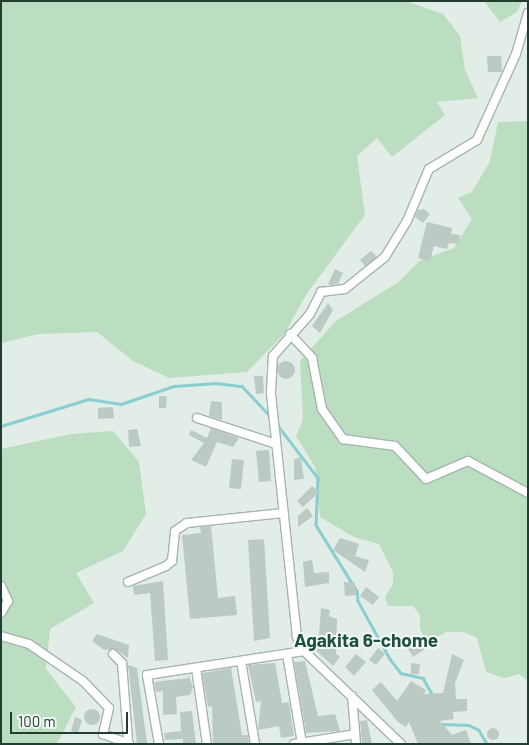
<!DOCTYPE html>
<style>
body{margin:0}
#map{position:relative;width:529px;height:745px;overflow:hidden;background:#e2ede7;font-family:Barlow,sans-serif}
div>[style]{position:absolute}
.green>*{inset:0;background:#bbdec1}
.stream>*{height:2.5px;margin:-1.25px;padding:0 1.25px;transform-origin:1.25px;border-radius:1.25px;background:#8aced2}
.building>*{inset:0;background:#bbcac2}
.round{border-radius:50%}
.roads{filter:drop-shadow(1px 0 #a5b5ad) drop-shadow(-1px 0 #a5b5ad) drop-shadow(0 1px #a5b5ad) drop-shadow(0 -1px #a5b5ad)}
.street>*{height:8px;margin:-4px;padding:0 4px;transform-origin:4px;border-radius:4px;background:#fff}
span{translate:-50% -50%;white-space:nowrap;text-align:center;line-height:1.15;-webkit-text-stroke:4px #f3f9f5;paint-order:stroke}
.neighbourhood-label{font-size:19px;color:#1e503f;font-weight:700}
.frame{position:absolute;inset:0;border:2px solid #223e33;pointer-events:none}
.scale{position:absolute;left:10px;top:712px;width:118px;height:22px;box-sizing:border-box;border:2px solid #223e33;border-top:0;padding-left:6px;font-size:15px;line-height:18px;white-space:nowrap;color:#223e33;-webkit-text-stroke:4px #f3f9f5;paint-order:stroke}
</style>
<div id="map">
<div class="green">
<i style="clip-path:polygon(1px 1px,406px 1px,443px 14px,460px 36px,465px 70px,478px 98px,437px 102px,445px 115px,392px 157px,377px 138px,357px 156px,365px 215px,308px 292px,284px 334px,247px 372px,169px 378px,133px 361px,97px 332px,39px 334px,1px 343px)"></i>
<i style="clip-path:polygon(484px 1px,522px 1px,517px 12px,500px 22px)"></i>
<i style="clip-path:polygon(528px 121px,528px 681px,519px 674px,504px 678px,486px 672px,477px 638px,464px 632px,446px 632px,427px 643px,420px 629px,420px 615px,413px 606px,388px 606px,385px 597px,393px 584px,393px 572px,379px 544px,354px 537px,320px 517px,315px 467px,296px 436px,303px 420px,300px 361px,336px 321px,400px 281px,419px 261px,454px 248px,472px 219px,458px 198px,472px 192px,490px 161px,498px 122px)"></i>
<i style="clip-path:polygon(113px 431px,139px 462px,146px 514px,123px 551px,76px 573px,94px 603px,50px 629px,46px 669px,76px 707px,57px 744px,1px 744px,1px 449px,71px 434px)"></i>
</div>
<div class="stream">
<i style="left:276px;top:423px;width:69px;rotate:52.6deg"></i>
<i style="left:318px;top:478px;width:47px;rotate:92.4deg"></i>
<i style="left:316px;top:525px;width:78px;rotate:58.2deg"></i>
<i style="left:357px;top:591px;width:10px;rotate:84deg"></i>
<i style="left:358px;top:601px;width:66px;rotate:61.1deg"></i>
<i style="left:390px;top:659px;width:18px;rotate:52deg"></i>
<i style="left:401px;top:673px;width:23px;rotate:13deg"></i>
<i style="left:423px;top:678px;width:20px;rotate:60deg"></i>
<i style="left:1px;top:426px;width:92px;rotate:-17.1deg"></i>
<i style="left:89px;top:399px;width:32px;rotate:9deg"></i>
<i style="left:121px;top:404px;width:56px;rotate:-18.8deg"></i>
<i style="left:174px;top:386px;width:42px;rotate:-4.1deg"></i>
<i style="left:216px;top:383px;width:26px;rotate:7deg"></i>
<i style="left:242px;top:386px;width:42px;rotate:46.9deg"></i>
<i style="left:442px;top:724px;width:27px;rotate:2deg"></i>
<i style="left:469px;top:725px;width:11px;rotate:27deg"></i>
<i style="left:479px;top:730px;width:16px;rotate:60deg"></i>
</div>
<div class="building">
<i style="clip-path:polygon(487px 56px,501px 56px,502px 72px,488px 72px)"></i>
<i style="clip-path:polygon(424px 209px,430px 214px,423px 223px,415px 217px,418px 210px)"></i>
<i style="clip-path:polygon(427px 222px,452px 228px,451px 234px,460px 235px,459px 244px,449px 243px,447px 249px,434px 246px,430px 261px,418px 258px)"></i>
<i style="clip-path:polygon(371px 251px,377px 257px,365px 266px,360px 260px)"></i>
<i style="clip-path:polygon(335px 269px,343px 273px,338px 284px,331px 285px,328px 284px)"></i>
<i style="clip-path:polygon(328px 303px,333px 310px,320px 333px,312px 326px)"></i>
<i class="round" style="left:277px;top:361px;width:18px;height:18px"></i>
<i style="clip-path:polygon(254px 376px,263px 376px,264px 393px,256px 394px)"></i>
<i style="clip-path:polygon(159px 396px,167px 396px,166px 408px,159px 408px)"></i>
<i style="clip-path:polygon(211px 401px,222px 402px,222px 420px,209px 416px)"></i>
<i style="clip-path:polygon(113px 407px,114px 418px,98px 419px,98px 408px)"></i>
<i style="clip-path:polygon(211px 428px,239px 438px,233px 447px,217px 442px,206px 467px,191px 460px,204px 443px,189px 435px,191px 430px,207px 438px)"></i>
<i style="clip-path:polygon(137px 429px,141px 446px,129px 447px,128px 430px)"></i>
<i style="clip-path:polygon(269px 450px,271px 481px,259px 482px,256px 451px)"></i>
<i style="clip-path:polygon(301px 458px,304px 479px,294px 480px,294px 459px)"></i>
<i style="clip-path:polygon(232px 459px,244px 460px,241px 489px,229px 488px)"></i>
<i style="clip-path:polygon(312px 486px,319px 492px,303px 507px,297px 501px)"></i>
<i style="clip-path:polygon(307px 508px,313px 516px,298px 527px,298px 516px)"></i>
<i style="clip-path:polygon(211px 526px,218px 598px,235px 596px,237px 615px,190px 619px,182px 535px,201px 533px,200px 527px)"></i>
<i style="clip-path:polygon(340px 538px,359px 544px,355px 556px,369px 560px,365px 572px,333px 550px)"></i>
<i style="clip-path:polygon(264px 539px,270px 638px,254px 641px,248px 540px)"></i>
<i style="clip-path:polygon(312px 560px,314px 573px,329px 572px,329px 583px,305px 587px,303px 562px)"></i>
<i style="clip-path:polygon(163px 581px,168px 660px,155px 661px,150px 593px,134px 595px,133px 586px)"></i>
<i style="clip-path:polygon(344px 582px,355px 583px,356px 595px,345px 596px)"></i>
<i style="clip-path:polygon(366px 587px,379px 597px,373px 605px,360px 596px)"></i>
<i style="clip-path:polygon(321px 608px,330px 610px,329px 616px,337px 619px,336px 654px,340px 657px,333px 666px,310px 645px,319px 635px)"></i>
<i style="clip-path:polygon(97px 634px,129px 645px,128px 658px,115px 649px,104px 650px,92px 641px)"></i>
<i style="clip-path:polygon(416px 639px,425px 649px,413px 657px,406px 646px)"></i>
<i style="clip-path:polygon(378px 648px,385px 654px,376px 665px,369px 660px)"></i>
<i style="clip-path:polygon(356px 654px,366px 662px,354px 676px,345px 667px)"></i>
<i style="clip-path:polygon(452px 654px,464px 660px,455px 683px,456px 699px,467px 699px,467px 711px,453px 712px,454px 719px,440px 721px,452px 735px,466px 730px,471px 744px,418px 744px,409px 722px,406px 727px,398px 722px,372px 690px,381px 682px,397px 701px,411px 681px,426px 690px,424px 694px,443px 693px)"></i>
<i style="clip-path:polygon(305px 661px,318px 716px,335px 714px,340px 731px,306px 733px,294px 662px)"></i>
<i style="clip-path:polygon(275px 663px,282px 703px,289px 702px,294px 736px,281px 738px,279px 726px,258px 730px,261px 701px,256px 702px,248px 665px)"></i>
<i style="clip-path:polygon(411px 663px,420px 664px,419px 674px,411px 674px)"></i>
<i style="clip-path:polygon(128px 665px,137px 668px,147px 743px,137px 744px)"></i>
<i style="clip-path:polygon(231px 668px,242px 735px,248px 735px,249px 744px,213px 744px,212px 706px,208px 707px,202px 673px)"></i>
<i style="clip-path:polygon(188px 674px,193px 687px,190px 695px,176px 697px,177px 714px,163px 715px,163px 691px,156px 692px,154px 682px,188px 678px)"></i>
<i class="round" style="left:84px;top:709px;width:16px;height:16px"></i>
<i style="clip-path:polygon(192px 711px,196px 744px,183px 744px,183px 739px,165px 740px,164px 733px,181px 731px,180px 712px)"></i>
<i style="clip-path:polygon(75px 717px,82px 720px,78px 733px,71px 731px)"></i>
<i style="clip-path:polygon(367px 720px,372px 744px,362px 744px,360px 721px)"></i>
<i class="round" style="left:487px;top:728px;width:12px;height:12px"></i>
</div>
<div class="roads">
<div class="street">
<i style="left:290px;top:334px;width:33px;rotate:47deg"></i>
<i style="left:312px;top:358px;width:52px;rotate:78.9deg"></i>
<i style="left:322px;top:409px;width:37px;rotate:55deg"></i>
<i style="left:343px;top:439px;width:52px;rotate:7.7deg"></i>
<i style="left:395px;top:446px;width:45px;rotate:46.8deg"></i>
<i style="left:426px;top:479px;width:46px;rotate:-23.2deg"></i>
<i style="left:468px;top:461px;width:68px;rotate:28.1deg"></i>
<i style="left:197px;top:418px;width:83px;rotate:18.2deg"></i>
<i style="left:128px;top:582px;width:41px;rotate:-22.8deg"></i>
<i style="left:166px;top:566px;width:8px;rotate:-40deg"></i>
<i style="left:172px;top:561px;width:30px;rotate:-84deg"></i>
<i style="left:175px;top:531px;width:14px;rotate:-34deg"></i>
<i style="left:187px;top:523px;width:97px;rotate:-5.9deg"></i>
<i style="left:1px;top:586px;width:17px;rotate:65deg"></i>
<i style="left:8px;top:601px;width:14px;rotate:120deg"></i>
<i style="left:1px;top:636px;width:29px;rotate:16deg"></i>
<i style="left:29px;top:644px;width:65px;rotate:34.4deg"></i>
<i style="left:83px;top:681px;width:37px;rotate:46deg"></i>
<i style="left:109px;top:708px;width:27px;rotate:103deg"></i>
<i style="left:103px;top:734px;width:28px;rotate:21deg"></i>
<i style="left:113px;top:654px;width:13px;rotate:45deg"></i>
<i style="left:122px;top:663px;width:77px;rotate:85.5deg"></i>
<i style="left:287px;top:654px;width:91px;rotate:80.5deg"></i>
<i style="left:241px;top:661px;width:84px;rotate:80.4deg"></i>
<i style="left:196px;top:668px;width:77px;rotate:81.8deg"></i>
<i style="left:352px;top:696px;width:48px;rotate:85.2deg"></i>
<i style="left:159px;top:744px;width:70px;rotate:-99.9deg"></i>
<i style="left:147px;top:675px;width:159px;rotate:-8.7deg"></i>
<i style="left:294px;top:744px;width:62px;rotate:-9.3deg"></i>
<i style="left:401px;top:744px;width:134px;rotate:-136.2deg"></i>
<i style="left:304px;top:651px;width:16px;rotate:-117deg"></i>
<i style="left:297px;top:637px;width:246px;rotate:-96.1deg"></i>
<i style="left:271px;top:392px;width:36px;rotate:-87deg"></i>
<i style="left:273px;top:356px;width:56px;rotate:-48.6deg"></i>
<i style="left:310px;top:314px;width:25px;rotate:-63deg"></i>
<i style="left:321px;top:292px;width:24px;rotate:-7deg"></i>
<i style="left:345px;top:289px;width:51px;rotate:-38.7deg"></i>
<i style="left:385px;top:257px;width:42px;rotate:-58.6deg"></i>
<i style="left:407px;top:221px;width:56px;rotate:-67.1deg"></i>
<i style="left:429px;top:169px;width:56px;rotate:-31.1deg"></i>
<i style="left:477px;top:140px;width:94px;rotate:-65.6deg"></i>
<i style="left:516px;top:54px;width:43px;rotate:-73.7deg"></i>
</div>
</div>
<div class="neighbourhood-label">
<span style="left:366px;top:640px">Agakita 6-chome</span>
</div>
<div class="frame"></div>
<div class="scale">100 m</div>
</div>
